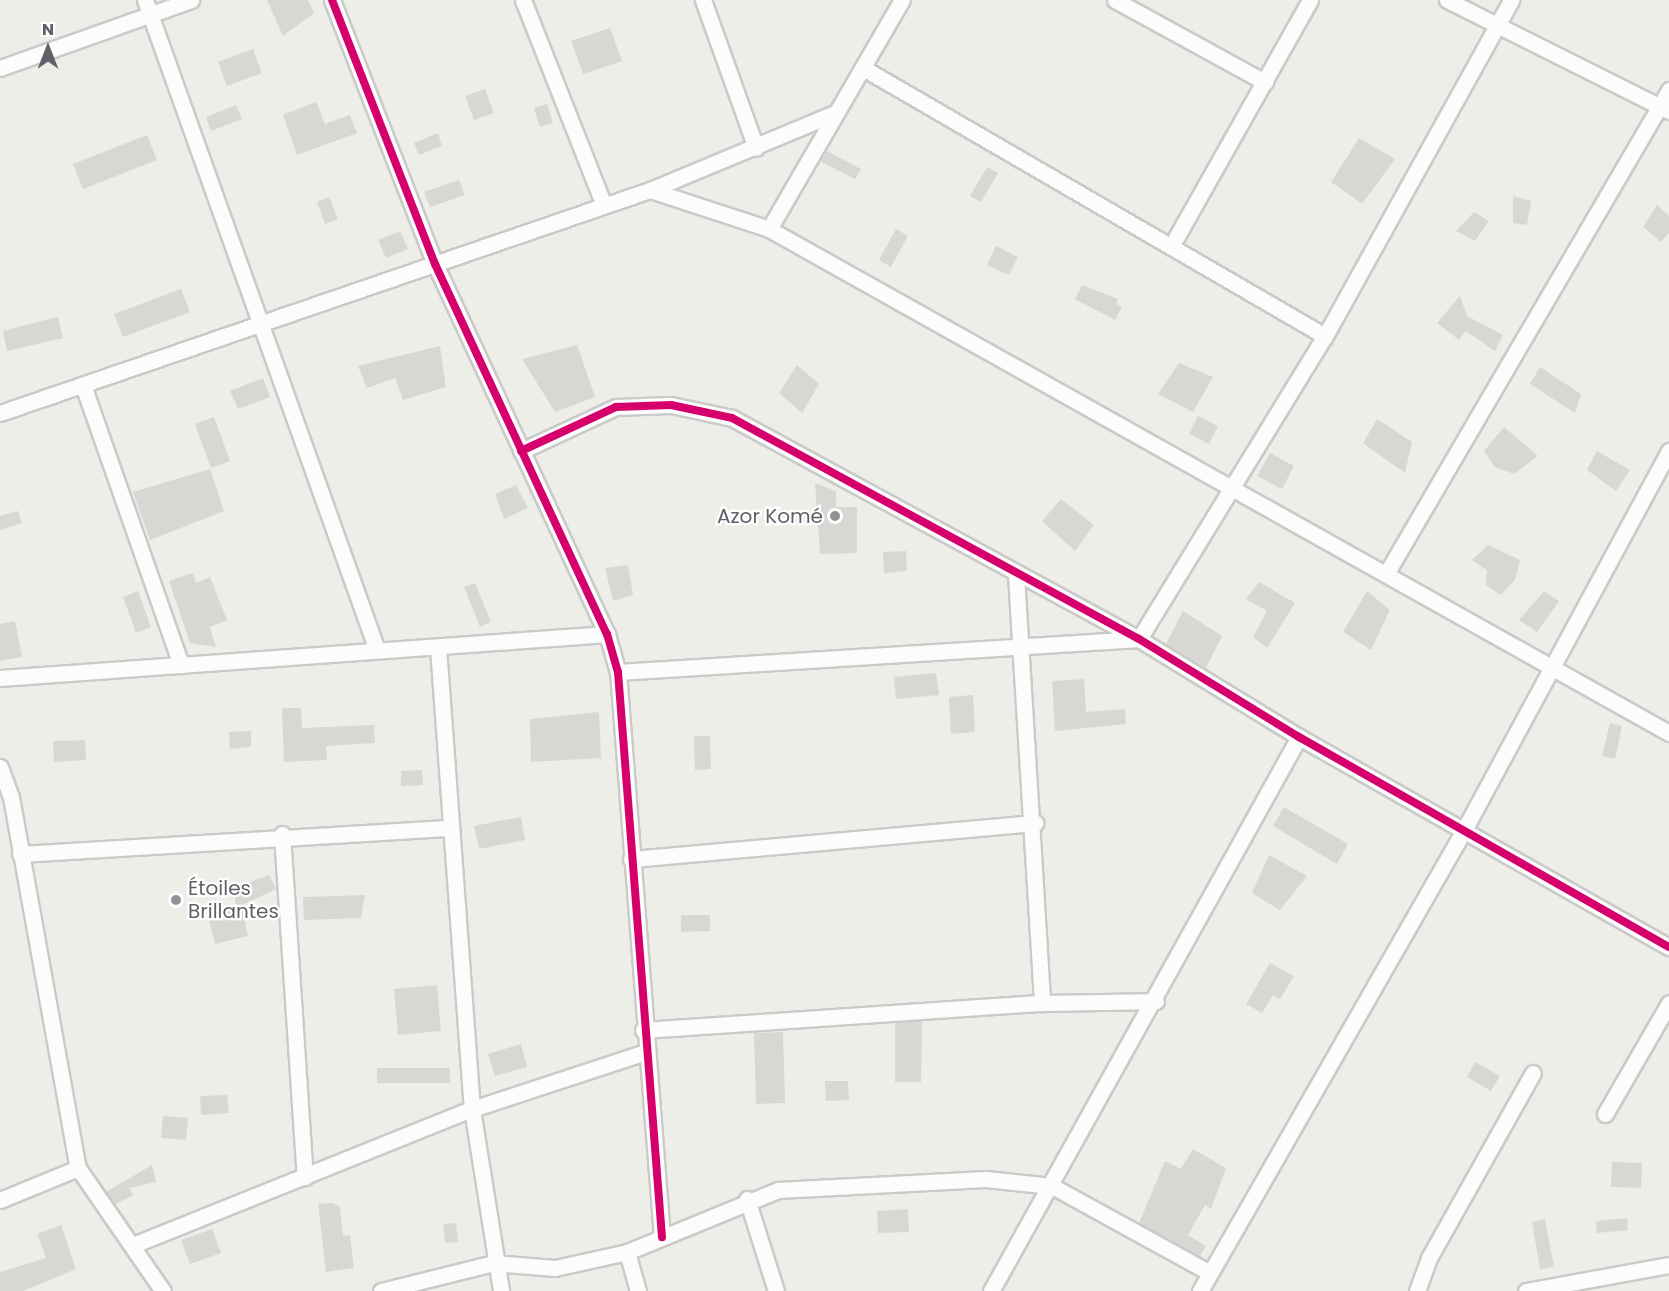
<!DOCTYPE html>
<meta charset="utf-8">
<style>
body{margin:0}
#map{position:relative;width:1669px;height:1291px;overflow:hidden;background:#eeeee9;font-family:Poppins,sans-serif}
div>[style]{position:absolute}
.building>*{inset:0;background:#d7d7d4}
.roads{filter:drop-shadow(2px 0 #cacaca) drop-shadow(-2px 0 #cacaca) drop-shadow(0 2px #cacaca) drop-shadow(0 -2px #cacaca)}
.minor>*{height:15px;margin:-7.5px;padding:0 7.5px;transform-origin:7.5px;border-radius:7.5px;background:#fcfcfc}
.cycleway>*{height:8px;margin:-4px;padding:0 4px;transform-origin:4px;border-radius:4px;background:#d6006c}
.dots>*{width:16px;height:16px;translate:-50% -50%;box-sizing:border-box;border:3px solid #fff;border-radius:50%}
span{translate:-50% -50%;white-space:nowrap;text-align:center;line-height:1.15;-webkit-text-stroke:4.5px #fff;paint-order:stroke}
.poi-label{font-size:20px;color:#5e6167}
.right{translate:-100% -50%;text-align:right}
.left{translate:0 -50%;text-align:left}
.north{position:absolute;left:18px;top:18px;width:60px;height:60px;-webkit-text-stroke:4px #fff;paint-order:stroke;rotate:0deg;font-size:16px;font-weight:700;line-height:24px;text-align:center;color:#5e6167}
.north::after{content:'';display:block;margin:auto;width:21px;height:27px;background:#5e6167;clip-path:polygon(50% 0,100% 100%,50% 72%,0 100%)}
</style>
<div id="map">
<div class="building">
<i style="clip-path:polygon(267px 0,308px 0,314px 13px,283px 36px)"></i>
<i style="clip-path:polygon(610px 28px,622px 61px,583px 74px,571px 41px)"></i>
<i style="clip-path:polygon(253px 49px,262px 73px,227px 86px,218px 62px)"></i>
<i style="clip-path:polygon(485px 89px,494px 113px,474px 120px,465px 96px)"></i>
<i style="clip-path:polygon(316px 102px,325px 124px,350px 115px,357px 133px,297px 155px,283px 115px)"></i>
<i style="clip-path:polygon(547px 104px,553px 123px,540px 127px,534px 108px)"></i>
<i style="clip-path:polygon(236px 105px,242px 119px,211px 131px,206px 117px)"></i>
<i style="clip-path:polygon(438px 133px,442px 146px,419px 155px,414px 143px)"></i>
<i style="clip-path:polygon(147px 135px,157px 160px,83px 189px,73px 164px)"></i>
<i style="clip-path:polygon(1359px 138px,1395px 159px,1362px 204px,1331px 182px)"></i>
<i style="clip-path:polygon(827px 151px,861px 169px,855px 179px,821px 162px)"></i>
<i style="clip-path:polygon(987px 167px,998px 173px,981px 202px,970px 196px)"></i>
<i style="clip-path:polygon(459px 180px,465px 195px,430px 207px,424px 192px)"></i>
<i style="clip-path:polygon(1513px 196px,1531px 201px,1527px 225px,1513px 223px)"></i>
<i style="clip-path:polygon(329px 197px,338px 219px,325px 224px,317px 202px)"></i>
<i style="clip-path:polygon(1657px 205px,1669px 216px,1669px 233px,1661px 242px,1643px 227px)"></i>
<i style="clip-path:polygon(1474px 212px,1489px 221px,1475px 241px,1456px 231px)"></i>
<i style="clip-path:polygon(896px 229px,908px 236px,891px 267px,879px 260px)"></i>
<i style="clip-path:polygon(400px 231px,408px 249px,386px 258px,378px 240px)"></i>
<i style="clip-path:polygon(996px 246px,1018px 257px,1009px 275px,987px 265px)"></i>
<i style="clip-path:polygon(1082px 285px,1118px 299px,1116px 304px,1122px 307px,1115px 320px,1075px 299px)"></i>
<i style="clip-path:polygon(181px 289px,190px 312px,123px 337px,114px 314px)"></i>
<i style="clip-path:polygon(1460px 296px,1467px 316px,1503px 335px,1495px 351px,1466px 331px,1459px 340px,1437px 323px)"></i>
<i style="clip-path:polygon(58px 317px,63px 338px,7px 351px,3px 331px)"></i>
<i style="clip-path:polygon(577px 345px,595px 397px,555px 412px,522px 359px)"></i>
<i style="clip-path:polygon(440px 346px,446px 387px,403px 400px,395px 378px,367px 388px,358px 366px)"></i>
<i style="clip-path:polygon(1179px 363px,1213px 377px,1193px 412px,1158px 394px)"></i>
<i style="clip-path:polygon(797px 365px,819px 384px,802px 413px,779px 393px)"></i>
<i style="clip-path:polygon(1540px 367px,1581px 394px,1575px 413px,1530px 384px)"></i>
<i style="clip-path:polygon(263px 378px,270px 397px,238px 409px,230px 391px)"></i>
<i style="clip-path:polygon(1198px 416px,1218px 426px,1209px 444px,1189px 434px)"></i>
<i style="clip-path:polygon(214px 417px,230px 461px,211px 468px,195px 424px)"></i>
<i style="clip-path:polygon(1377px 419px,1412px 442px,1405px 473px,1363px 443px)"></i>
<i style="clip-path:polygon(1504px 427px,1538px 456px,1514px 474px,1495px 467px,1484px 451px)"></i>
<i style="clip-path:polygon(1597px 451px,1630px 470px,1616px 491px,1587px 470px)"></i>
<i style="clip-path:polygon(1270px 453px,1294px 466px,1282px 489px,1257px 476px)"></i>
<i style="clip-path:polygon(210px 469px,224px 511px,150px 540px,133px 492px)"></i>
<i style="clip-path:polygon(815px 483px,836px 491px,836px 507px,857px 507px,857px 553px,820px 554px)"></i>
<i style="clip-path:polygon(516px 485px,528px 508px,504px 519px,495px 494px)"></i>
<i style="clip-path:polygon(1061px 499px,1094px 525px,1075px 551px,1042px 521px)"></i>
<i style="clip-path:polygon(18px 511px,22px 523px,0 530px,0 516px)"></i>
<i style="clip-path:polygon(1488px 545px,1520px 560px,1515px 580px,1501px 595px,1486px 585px,1487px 570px,1472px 560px)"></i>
<i style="clip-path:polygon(906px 551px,907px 571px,884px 573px,883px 552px)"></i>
<i style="clip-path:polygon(628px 565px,633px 595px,613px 601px,605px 568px)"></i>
<i style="clip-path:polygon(193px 573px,196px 583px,210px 577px,227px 620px,210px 627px,216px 647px,190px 643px,169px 581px)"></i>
<i style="clip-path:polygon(1259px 582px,1295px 603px,1267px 648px,1253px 637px,1267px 611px,1246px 599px)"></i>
<i style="clip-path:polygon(475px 583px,491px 622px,480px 627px,464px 587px)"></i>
<i style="clip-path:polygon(138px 591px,151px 627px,136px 633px,123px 597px)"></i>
<i style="clip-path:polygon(1367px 591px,1390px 610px,1371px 650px,1343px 632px)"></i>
<i style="clip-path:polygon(1544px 591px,1559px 601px,1537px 632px,1519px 620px)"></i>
<i style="clip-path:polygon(1183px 611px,1222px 636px,1206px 668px,1166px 644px)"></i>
<i style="clip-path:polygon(15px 621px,22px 657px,0 661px,0 624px)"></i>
<i style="clip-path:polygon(936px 673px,939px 695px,896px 699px,894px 677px)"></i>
<i style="clip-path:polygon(1084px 679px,1086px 712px,1125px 709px,1126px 724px,1055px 731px,1052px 681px)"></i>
<i style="clip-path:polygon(973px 695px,975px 732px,951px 734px,949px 697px)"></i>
<i style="clip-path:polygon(282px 708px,301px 708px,302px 728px,374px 725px,375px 743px,326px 746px,327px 760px,284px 762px)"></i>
<i style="clip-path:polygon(599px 712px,601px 758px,531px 762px,530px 719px)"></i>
<i style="clip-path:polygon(1610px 723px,1622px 726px,1615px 759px,1602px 756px)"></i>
<i style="clip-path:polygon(251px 731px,251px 747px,230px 749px,229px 732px)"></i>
<i style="clip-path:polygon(694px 736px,710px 736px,711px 769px,695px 770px)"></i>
<i style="clip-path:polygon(85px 740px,86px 760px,54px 762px,53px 741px)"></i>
<i style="clip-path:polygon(422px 770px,423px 785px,401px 786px,401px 771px)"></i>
<i style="clip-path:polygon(1284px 807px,1348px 844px,1337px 864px,1273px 826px)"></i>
<i style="clip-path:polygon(521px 817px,525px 840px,479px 849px,474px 826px)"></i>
<i style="clip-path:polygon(1269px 855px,1307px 876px,1280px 910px,1252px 893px)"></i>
<i style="clip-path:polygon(269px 875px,276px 889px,236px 908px,234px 888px)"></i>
<i style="clip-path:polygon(365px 895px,361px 918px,304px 920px,303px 897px)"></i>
<i style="clip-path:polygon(242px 908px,248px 936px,215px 944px,208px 916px)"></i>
<i style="clip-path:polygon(681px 915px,710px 915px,710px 931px,681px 932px)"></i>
<i style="clip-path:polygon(1270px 963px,1294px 976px,1280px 999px,1273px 995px,1262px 1013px,1246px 1004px)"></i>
<i style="clip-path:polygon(437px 985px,441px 1031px,398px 1035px,394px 989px)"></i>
<i style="clip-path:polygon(922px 1021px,921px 1082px,895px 1082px,895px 1023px)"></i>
<i style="clip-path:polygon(783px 1032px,785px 1103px,756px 1104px,754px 1033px)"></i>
<i style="clip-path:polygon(521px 1044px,527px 1067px,495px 1076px,488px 1054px)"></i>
<i style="clip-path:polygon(1475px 1062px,1500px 1076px,1491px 1091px,1467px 1077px)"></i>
<i style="clip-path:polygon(377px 1068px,450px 1068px,450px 1083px,377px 1083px)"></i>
<i style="clip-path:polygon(825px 1081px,848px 1081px,849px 1100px,826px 1101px)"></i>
<i style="clip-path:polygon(227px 1095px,229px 1113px,201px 1115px,200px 1096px)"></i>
<i style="clip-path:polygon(163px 1116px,188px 1118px,186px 1140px,161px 1138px)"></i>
<i style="clip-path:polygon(1193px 1149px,1226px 1168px,1211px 1209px,1205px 1205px,1188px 1235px,1206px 1246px,1200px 1256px,1139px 1223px,1165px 1161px,1181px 1169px)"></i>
<i style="clip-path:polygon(1612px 1162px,1642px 1163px,1641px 1188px,1611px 1187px)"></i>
<i style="clip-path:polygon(152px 1165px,156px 1182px,129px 1188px,133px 1195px,116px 1204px,106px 1192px)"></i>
<i style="clip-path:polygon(333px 1203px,340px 1207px,343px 1236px,350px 1235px,354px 1268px,326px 1272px,318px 1204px)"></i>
<i style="clip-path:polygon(908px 1209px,909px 1232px,878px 1233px,877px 1211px)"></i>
<i style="clip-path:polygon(1627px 1218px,1628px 1230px,1597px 1233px,1596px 1221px)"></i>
<i style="clip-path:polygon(1545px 1219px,1554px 1267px,1540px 1269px,1532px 1222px)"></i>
<i style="clip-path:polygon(456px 1223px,458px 1242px,445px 1243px,443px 1224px)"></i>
<i style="clip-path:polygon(61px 1225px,76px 1269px,23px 1291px,0 1291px,0 1272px,46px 1258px,37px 1234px)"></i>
<i style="clip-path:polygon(212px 1229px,221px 1253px,190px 1264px,181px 1240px)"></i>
</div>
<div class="roads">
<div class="minor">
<i style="left:145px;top:0;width:690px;rotate:70.36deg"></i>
<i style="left:332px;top:0;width:283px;rotate:68.7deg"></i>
<i style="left:435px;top:264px;width:408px;rotate:65.1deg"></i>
<i style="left:607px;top:634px;width:40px;rotate:74deg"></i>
<i style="left:618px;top:672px;width:567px;rotate:85.55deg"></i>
<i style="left:523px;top:0;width:221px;rotate:68.5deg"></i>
<i style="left:703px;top:0;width:157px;rotate:70.3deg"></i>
<i style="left:1115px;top:0;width:171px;rotate:28.7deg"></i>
<i style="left:1447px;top:0;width:248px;rotate:26.6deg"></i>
<i style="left:0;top:68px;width:203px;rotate:-19.6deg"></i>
<i style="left:863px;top:68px;width:534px;rotate:30.12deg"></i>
<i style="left:650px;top:190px;width:125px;rotate:18.1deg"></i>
<i style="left:769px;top:229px;width:1032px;rotate:29.25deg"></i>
<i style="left:769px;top:229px;width:265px;rotate:-59.9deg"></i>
<i style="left:1172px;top:245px;width:281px;rotate:-60.6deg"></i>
<i style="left:83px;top:385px;width:297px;rotate:70.7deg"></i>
<i style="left:0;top:413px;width:687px;rotate:-18.94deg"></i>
<i style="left:650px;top:190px;width:200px;rotate:-22.6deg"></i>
<i style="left:521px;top:451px;width:105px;rotate:-24.9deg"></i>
<i style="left:616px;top:407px;width:55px;rotate:-2.1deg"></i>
<i style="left:671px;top:405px;width:62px;rotate:12deg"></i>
<i style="left:732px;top:418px;width:463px;rotate:28.5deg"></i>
<i style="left:1139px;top:639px;width:188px;rotate:31.5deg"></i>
<i style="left:1299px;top:737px;width:425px;rotate:29.6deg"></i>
<i style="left:1386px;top:574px;width:561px;rotate:-59.68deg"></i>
<i style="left:1016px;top:575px;width:429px;rotate:86.5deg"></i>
<i style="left:438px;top:647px;width:463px;rotate:85.8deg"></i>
<i style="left:472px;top:1109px;width:184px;rotate:80.9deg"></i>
<i style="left:618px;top:672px;width:522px;rotate:-3.62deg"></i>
<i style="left:1139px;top:639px;width:356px;rotate:-58.5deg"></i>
<i style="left:1325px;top:336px;width:384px;rotate:-61deg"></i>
<i style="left:0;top:678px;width:609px;rotate:-4.15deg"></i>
<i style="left:0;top:767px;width:32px;rotate:70deg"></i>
<i style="left:11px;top:797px;width:377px;rotate:79.8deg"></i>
<i style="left:78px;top:1168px;width:150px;rotate:55.4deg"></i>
<i style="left:282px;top:834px;width:344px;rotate:86.2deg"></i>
<i style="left:20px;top:854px;width:432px;rotate:-3.5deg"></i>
<i style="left:631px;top:859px;width:406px;rotate:-5.1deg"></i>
<i style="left:643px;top:1030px;width:400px;rotate:-3.9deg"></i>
<i style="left:1042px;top:1003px;width:114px;rotate:-1deg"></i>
<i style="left:1605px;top:1114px;width:128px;rotate:-60deg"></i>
<i style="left:747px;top:1199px;width:96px;rotate:72.5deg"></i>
<i style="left:0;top:1200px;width:84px;rotate:-22.3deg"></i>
<i style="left:133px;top:1245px;width:365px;rotate:-21.9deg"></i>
<i style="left:472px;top:1109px;width:182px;rotate:-18.2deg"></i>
<i style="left:627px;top:1252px;width:41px;rotate:74.2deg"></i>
<i style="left:381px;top:1291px;width:115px;rotate:-14deg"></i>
<i style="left:493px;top:1263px;width:62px;rotate:4.6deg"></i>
<i style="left:555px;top:1268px;width:74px;rotate:-12.5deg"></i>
<i style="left:627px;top:1252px;width:163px;rotate:-22.3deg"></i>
<i style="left:778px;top:1190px;width:208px;rotate:-3deg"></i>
<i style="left:986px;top:1179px;width:66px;rotate:6.1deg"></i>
<i style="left:1052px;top:1186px;width:180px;rotate:28.8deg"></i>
<i style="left:991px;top:1291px;width:634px;rotate:-60.93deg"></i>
<i style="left:1200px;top:1291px;width:531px;rotate:-60.2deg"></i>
<i style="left:1464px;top:830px;width:431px;rotate:-61.6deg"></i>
<i style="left:1417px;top:1291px;width:35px;rotate:-70deg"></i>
<i style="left:1429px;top:1258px;width:212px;rotate:-60.7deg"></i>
<i style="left:1526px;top:1291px;width:145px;rotate:-10.3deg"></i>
</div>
</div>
<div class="cycleway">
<i style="left:332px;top:0;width:283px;rotate:68.7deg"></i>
<i style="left:435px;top:264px;width:408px;rotate:65.1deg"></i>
<i style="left:607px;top:634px;width:40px;rotate:74deg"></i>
<i style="left:618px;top:672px;width:567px;rotate:85.55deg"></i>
<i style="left:521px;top:451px;width:105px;rotate:-24.9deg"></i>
<i style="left:616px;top:407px;width:55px;rotate:-2.1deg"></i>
<i style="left:671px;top:405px;width:62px;rotate:12deg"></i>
<i style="left:732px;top:418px;width:463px;rotate:28.5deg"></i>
<i style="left:1139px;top:639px;width:188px;rotate:31.5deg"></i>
<i style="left:1299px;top:737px;width:425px;rotate:29.6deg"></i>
</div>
<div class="dots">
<i style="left:835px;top:516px;background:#909294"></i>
<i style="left:176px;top:900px;background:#909294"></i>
</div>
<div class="poi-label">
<span class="right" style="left:823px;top:516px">Azor Komé</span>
<span class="left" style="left:188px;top:900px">Étoiles<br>Brillantes</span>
</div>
<div class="north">N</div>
</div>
